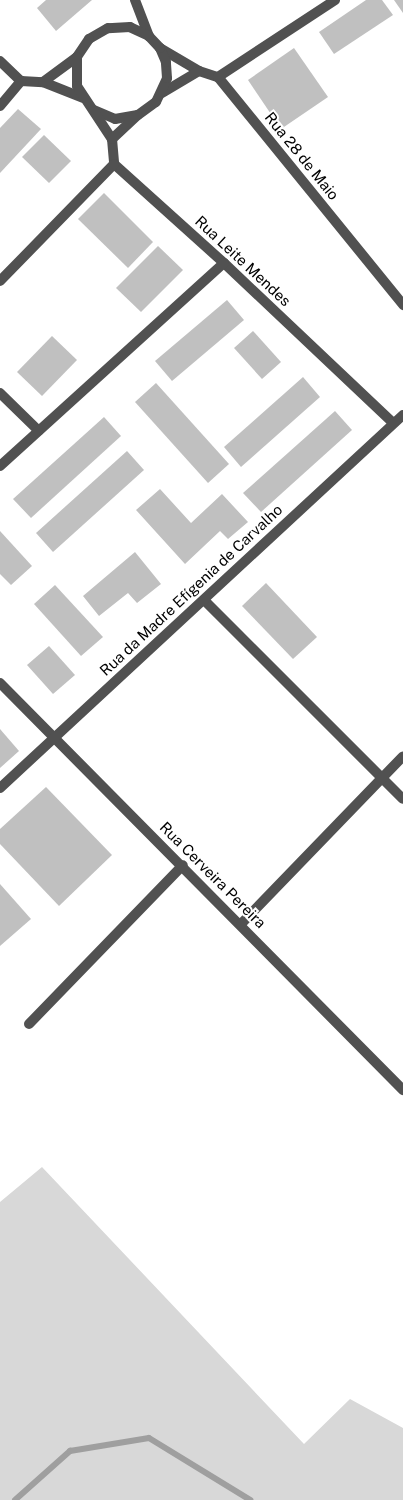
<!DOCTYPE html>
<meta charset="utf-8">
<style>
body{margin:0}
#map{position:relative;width:403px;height:1500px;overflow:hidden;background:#fff;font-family:"Public Sans",sans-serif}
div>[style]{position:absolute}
.green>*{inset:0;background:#d8d8d8}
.stream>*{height:6px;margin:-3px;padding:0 3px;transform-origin:3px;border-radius:3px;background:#9f9f9f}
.building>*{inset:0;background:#c0c0c0}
.service>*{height:10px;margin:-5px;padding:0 5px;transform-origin:5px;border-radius:5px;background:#515151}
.minor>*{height:10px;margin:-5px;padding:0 5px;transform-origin:5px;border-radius:5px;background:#515151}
span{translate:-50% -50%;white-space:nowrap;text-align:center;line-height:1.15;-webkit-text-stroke:4px #fff;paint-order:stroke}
.street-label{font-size:15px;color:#000}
</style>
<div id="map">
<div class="green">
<i style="clip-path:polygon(42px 1167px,304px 1444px,350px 1399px,403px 1428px,403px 1500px,0 1500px,0 1202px)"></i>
</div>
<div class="stream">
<i style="left:15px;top:1500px;width:74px;rotate:-41.7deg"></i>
<i style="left:70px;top:1451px;width:80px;rotate:-9.3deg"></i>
<i style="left:149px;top:1438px;width:119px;rotate:31.5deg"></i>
</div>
<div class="building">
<i style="clip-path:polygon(46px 0,92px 0,56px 31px,37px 8px)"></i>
<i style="clip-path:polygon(366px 0,382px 0,393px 15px,334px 54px,319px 32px)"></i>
<i style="clip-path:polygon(394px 0,403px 0,403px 13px)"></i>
<i style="clip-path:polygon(294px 48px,328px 97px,281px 129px,248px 80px)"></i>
<i style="clip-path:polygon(18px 109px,41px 129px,0 173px,0 128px)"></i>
<i style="clip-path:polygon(44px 135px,71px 161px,49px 183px,22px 157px)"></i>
<i style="clip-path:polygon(104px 193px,153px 242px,128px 268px,78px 219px)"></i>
<i style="clip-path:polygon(158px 246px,183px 270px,141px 312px,116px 288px)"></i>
<i style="clip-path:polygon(227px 300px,244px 320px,172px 381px,155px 361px)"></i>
<i style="clip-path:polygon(253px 331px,281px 362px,262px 379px,234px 348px)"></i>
<i style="clip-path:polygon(52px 336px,77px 360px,42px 396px,17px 372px)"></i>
<i style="clip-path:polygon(303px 377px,320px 397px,241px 467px,224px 447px)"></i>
<i style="clip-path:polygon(156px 383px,229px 464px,208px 483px,135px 402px)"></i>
<i style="clip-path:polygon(335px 411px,352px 430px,261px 512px,243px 493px)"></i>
<i style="clip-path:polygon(104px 417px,121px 436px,31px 518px,13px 499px)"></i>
<i style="clip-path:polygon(127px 451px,144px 470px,53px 552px,36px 533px)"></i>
<i style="clip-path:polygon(160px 489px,191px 523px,222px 494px,248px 522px,228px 539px,220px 531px,185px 564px,136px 510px)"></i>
<i style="clip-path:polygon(0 531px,32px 566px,11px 585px,0 574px)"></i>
<i style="clip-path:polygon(135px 552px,161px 584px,137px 603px,128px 593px,99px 616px,83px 596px)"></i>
<i style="clip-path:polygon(266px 583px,317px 637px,293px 659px,242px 606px)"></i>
<i style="clip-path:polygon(55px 585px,103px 637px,81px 656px,34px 604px)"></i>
<i style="clip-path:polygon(49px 646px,75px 675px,53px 694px,27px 665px)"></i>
<i style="clip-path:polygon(0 729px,19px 751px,0 768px)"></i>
<i style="clip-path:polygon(46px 787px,112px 855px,59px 906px,0 844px,0 829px)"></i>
<i style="clip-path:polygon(0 884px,31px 919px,0 946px)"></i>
</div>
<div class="service">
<i style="left:29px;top:1024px;width:221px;rotate:-45.9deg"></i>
</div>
<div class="minor">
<i style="left:135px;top:0;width:39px;rotate:69deg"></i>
<i style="left:160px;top:48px;width:45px;rotate:30.5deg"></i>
<i style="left:199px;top:71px;width:20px;rotate:18deg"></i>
<i style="left:218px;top:77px;width:294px;rotate:50.9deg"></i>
<i style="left:0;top:61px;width:29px;rotate:44deg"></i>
<i style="left:21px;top:81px;width:22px;rotate:3deg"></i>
<i style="left:43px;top:82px;width:43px;rotate:21.8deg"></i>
<i style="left:218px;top:77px;width:140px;rotate:-33.3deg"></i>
<i style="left:43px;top:82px;width:42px;rotate:-36.3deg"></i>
<i style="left:162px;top:93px;width:43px;rotate:-30.7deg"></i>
<i style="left:0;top:106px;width:33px;rotate:-50deg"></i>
<i style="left:94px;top:110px;width:23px;rotate:23deg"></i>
<i style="left:115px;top:119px;width:23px;rotate:-10deg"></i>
<i style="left:138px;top:115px;width:22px;rotate:-36deg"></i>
<i style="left:156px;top:102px;width:26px;rotate:-65deg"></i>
<i style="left:167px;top:78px;width:16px;rotate:-94deg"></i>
<i style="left:166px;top:62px;width:15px;rotate:-113deg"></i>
<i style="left:160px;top:48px;width:16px;rotate:-133deg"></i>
<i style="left:149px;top:36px;width:21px;rotate:-155deg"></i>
<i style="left:130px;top:27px;width:22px;rotate:177deg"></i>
<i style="left:108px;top:28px;width:22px;rotate:150deg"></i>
<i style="left:89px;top:39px;width:22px;rotate:124deg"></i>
<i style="left:77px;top:57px;width:29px;rotate:90deg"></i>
<i style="left:77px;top:86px;width:64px;rotate:56.6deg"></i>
<i style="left:112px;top:139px;width:25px;rotate:85deg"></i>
<i style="left:114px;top:164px;width:148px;rotate:42deg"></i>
<i style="left:224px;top:263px;width:233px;rotate:43.4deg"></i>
<i style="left:112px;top:139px;width:35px;rotate:-43deg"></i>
<i style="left:0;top:281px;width:163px;rotate:-45.7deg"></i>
<i style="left:0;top:393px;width:54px;rotate:44.3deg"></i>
<i style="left:0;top:466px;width:302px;rotate:-42.2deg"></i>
<i style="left:204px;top:600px;width:281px;rotate:45deg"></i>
<i style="left:0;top:683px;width:573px;rotate:45.28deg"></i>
<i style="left:0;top:788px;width:549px;rotate:-42.79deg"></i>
<i style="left:241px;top:924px;width:233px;rotate:-46deg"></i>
</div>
<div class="street-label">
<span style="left:302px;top:156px;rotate:51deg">Rua 28 de Maio</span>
<span style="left:243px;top:261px;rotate:43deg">Rua Leite Mendes</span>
<span style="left:191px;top:590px;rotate:-43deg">Rua da Madre Efígenia de Carvalho</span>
<span style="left:213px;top:875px;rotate:45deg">Rua Cerveira Pereira</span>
</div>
</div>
